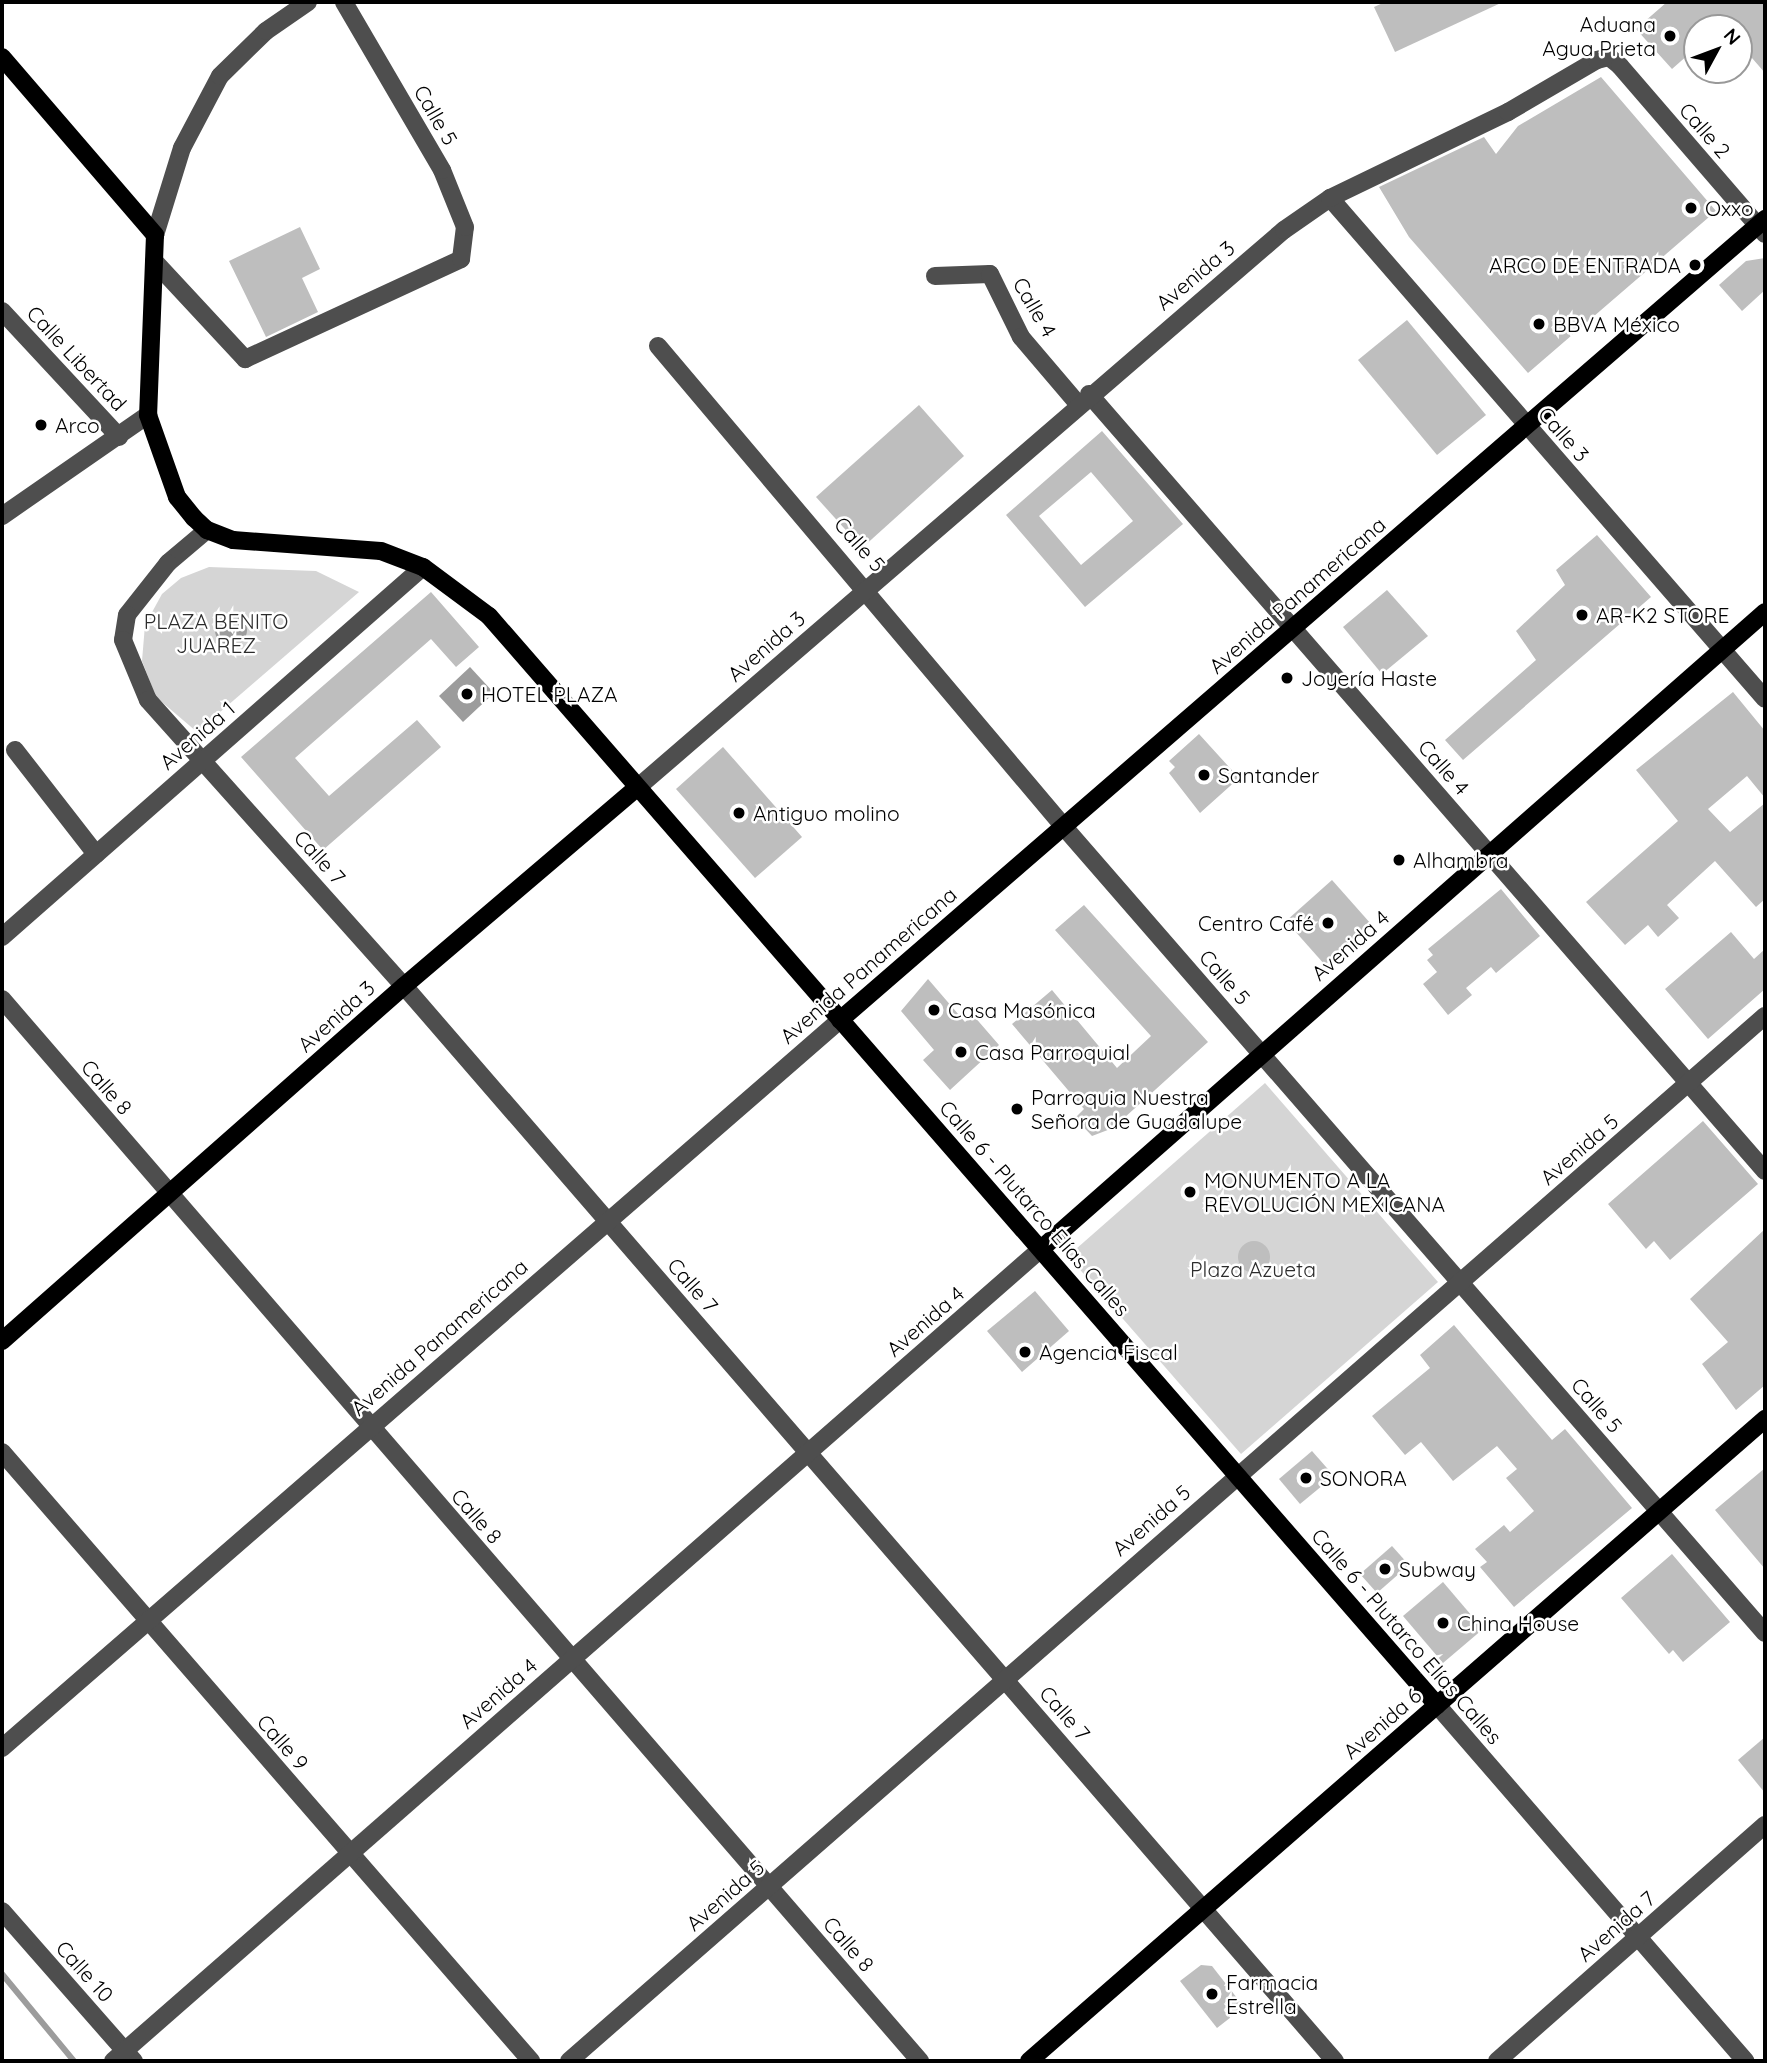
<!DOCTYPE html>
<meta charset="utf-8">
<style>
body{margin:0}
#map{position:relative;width:1767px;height:2063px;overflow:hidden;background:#fff;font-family:Quicksand,sans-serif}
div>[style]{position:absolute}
.green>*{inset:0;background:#d5d5d5}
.water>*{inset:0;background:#9c9c9c}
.round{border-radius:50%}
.stream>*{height:6px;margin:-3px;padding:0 3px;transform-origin:3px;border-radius:3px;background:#9c9c9c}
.building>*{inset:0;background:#bebebe}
.minor>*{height:18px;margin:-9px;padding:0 9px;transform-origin:9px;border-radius:9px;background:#4e4e4e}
.major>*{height:18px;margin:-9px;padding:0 9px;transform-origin:9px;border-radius:9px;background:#000}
.dots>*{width:19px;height:19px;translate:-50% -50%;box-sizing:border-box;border:4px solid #fff;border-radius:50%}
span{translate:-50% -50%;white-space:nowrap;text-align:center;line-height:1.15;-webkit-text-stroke:5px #fff;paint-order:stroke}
.poi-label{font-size:21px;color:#000}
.right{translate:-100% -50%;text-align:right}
.left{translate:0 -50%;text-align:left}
.street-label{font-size:21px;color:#000}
.park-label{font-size:21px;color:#2c2c2c}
.frame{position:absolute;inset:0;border:4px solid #000;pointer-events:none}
.north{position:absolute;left:1683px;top:14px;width:70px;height:70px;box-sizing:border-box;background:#fff;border:2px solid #999;border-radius:50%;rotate:49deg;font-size:19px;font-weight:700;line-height:28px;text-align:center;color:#000}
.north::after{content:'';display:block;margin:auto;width:24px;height:32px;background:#000;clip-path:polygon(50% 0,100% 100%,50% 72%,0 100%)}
</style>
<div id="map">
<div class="green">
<i style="clip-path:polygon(209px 567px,316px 571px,359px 592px,197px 732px,156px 697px,142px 661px,145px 625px,162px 594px,181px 578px)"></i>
<i style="clip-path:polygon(1265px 1083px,1438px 1282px,1241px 1454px,1068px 1256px)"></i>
</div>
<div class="water">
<i class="round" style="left:215px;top:614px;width:32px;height:32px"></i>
<i style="clip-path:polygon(470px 667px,494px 693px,463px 722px,439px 696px)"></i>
</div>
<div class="stream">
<i style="left:2px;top:1974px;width:113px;rotate:50.4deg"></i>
</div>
<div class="building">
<i style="clip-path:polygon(1385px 2px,1503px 2px,1395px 52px,1374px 7px)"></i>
<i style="clip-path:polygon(1667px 2px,1765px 2px,1765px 73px,1739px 43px,1739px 28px,1697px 28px,1697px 47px,1672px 69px,1636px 29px)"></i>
<i style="clip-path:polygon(1601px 77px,1716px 211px,1528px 373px,1409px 237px,1379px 187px,1484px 137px,1496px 154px,1518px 126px)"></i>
<i style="clip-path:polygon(300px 227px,320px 269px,302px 278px,318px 312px,266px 337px,229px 261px)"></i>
<i style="clip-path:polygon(1765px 258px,1765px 290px,1742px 311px,1719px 285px,1746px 261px)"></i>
<i style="clip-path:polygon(1407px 320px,1486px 415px,1437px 455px,1358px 360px)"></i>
<i style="clip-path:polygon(919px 405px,964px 456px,862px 548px,816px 497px)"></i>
<i style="clip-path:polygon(evenodd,1102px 431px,1183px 524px,1085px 607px,1006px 515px,1102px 431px,1091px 472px,1133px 521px,1081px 565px,1039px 516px,1091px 472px)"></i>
<i style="clip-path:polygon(1597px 535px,1651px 597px,1463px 760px,1445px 740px,1536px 660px,1516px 631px,1565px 585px,1556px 570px)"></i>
<i style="clip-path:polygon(1387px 590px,1428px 636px,1382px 674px,1343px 627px)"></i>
<i style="clip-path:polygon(431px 592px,479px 647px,456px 667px,431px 639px,295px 758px,329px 796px,417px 720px,441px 747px,323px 850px,241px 757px)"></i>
<i style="clip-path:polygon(1733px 692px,1765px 731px,1765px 798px,1747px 776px,1708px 809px,1730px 832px,1765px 803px,1765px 899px,1756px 907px,1715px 861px,1667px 905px,1679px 918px,1658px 937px,1648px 925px,1625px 945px,1586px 902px,1678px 821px,1636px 770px)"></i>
<i style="clip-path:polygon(1199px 734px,1239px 778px,1200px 813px,1169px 773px,1175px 767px,1169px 761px)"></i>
<i style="clip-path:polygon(723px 747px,802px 837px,755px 878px,676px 789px)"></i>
<i style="clip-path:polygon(1332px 880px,1371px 924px,1325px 965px,1286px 921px)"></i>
<i style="clip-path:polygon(1501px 889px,1540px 936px,1496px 973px,1491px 967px,1466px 988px,1472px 995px,1448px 1015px,1423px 984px,1437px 972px,1427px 960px,1433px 955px,1428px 949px)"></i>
<i style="clip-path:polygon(1084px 905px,1208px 1042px,1113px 1128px,1092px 1136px,1075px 1118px,1084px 1109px,1012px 1024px,1052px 990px,1117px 1068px,1151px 1036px,1055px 930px)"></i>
<i style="clip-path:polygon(1731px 932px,1754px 959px,1765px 949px,1765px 989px,1708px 1039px,1665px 989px)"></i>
<i style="clip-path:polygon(928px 979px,965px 1022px,973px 1015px,999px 1045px,950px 1090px,923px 1060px,934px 1050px,901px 1011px)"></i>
<i style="clip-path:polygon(1703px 1121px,1758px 1184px,1670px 1260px,1654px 1241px,1646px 1249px,1608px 1204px)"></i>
<i style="clip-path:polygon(1765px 1229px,1765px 1385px,1736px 1410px,1702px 1364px,1728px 1342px,1690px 1299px)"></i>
<i class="round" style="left:1238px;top:1241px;width:32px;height:32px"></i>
<i style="clip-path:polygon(1035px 1291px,1069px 1331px,1022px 1372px,987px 1331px)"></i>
<i style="clip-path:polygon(1454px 1325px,1552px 1440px,1565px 1429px,1632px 1508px,1514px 1607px,1480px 1567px,1487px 1562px,1475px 1549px,1504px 1525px,1510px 1532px,1534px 1511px,1506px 1478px,1517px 1469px,1497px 1446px,1453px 1481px,1421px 1442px,1405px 1455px,1372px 1416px,1430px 1368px,1420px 1355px)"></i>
<i style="clip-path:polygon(1312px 1451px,1334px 1476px,1300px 1504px,1279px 1479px)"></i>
<i style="clip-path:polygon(1765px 1468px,1765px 1569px,1715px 1510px)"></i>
<i style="clip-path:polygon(1392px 1546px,1409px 1565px,1377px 1593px,1360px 1574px)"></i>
<i style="clip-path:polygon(1672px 1554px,1730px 1622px,1683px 1662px,1673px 1650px,1669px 1654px,1621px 1598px)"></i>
<i style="clip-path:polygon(1443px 1582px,1483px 1629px,1443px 1663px,1403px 1616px)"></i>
<i style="clip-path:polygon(1765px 1737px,1765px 1793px,1738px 1760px)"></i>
<i style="clip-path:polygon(1201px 1965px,1212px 1966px,1244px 2007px,1217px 2028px,1180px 1981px)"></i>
</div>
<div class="minor">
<i style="left:1330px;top:198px;width:663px;rotate:49.03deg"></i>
<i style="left:155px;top:235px;width:91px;rotate:-72.8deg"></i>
<i style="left:182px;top:148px;width:81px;rotate:-62.2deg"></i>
<i style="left:220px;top:76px;width:64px;rotate:-44.4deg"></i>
<i style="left:266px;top:31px;width:51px;rotate:-34.6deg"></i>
<i style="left:154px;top:261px;width:134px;rotate:47.1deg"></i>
<i style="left:245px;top:359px;width:238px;rotate:-24.8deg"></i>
<i style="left:461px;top:259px;width:32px;rotate:-83deg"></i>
<i style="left:465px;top:227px;width:61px;rotate:-112deg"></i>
<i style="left:442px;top:170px;width:194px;rotate:-120.3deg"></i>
<i style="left:935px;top:276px;width:55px;rotate:-2.1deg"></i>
<i style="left:990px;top:274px;width:70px;rotate:63.8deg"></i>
<i style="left:1021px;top:337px;width:88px;rotate:49.6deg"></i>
<i style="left:2px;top:311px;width:172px;rotate:47.1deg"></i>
<i style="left:658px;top:346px;width:629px;rotate:49.83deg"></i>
<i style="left:1064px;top:827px;width:1068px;rotate:48.99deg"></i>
<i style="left:1089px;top:394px;width:1030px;rotate:48.98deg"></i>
<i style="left:2px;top:516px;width:178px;rotate:-34.7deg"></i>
<i style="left:207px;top:530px;width:51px;rotate:139.8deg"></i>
<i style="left:168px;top:563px;width:66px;rotate:128.3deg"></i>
<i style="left:127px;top:615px;width:25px;rotate:99deg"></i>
<i style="left:123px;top:640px;width:65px;rotate:67.4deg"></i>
<i style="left:148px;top:700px;width:384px;rotate:48.2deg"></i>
<i style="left:404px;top:986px;width:1422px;rotate:49.11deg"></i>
<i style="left:15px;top:750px;width:132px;rotate:52.1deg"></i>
<i style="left:637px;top:788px;width:854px;rotate:-40.78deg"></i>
<i style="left:1284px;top:230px;width:56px;rotate:-34.8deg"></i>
<i style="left:1330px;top:198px;width:198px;rotate:-25.8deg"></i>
<i style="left:1508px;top:112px;width:103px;rotate:-30.3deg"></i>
<i style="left:1597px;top:60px;width:12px;rotate:-14deg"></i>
<i style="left:1609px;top:57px;width:14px;rotate:39deg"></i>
<i style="left:1620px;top:66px;width:222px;rotate:49.2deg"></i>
<i style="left:2px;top:937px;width:560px;rotate:-41.31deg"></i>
<i style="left:2px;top:999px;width:1404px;rotate:49.16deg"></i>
<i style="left:2px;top:1452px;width:807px;rotate:49.02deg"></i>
<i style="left:1437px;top:1705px;width:471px;rotate:49.1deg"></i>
<i style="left:2px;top:1748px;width:1110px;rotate:-40.98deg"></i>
<i style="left:2px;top:1911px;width:200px;rotate:48.7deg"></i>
<i style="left:113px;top:2061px;width:1233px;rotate:-41.19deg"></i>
<i style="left:569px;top:2061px;width:1588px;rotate:-41.15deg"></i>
<i style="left:1497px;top:2061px;width:357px;rotate:-41.4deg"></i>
</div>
<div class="major">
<i style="left:2px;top:57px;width:235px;rotate:49.3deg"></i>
<i style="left:155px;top:235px;width:180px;rotate:92.2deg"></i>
<i style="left:148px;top:415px;width:87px;rotate:70.5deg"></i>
<i style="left:177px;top:497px;width:27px;rotate:51deg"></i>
<i style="left:194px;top:518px;width:18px;rotate:43deg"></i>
<i style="left:207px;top:530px;width:28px;rotate:21deg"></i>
<i style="left:233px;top:540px;width:148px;rotate:4.3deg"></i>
<i style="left:381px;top:551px;width:45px;rotate:20.9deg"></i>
<i style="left:423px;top:567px;width:82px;rotate:36.6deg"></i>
<i style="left:489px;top:616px;width:1444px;rotate:48.96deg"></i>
<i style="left:840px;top:1020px;width:1224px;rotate:-40.89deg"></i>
<i style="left:1041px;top:1249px;width:964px;rotate:-41.34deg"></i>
<i style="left:2px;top:1341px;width:536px;rotate:-41.45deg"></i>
<i style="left:404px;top:986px;width:306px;rotate:-40.4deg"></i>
<i style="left:1029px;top:2061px;width:977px;rotate:-41.1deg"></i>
</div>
<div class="dots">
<i style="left:1670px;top:36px;background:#000"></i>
<i style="left:1691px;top:208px;background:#000"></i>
<i style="left:1695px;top:265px;background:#000"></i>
<i style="left:1539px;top:324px;background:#000"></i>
<i style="left:41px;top:425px;background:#000"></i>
<i style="left:1582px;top:615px;background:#000"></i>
<i style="left:1287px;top:678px;background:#000"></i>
<i style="left:467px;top:694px;background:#000"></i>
<i style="left:1204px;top:775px;background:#000"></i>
<i style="left:739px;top:813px;background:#000"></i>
<i style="left:1399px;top:860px;background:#000"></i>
<i style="left:1328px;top:923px;background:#000"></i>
<i style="left:934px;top:1010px;background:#000"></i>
<i style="left:961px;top:1052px;background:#000"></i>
<i style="left:1017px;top:1109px;background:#000"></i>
<i style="left:1190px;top:1192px;background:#000"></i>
<i style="left:1025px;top:1352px;background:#000"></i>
<i style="left:1306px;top:1478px;background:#000"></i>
<i style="left:1385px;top:1569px;background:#000"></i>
<i style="left:1443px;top:1623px;background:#000"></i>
<i style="left:1212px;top:1994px;background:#000"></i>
</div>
<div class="poi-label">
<span class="right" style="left:1656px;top:36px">Aduana<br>Agua Prieta</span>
<span class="left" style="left:1705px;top:208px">Oxxo</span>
<span class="right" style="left:1681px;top:265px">ARCO DE ENTRADA</span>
<span class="left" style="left:1553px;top:324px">BBVA México</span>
<span class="left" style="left:55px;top:425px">Arco</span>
<span class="left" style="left:1596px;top:615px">AR-K2 STORE</span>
<span class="left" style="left:1301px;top:678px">Joyería Haste</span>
<span class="left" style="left:481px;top:694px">HOTEL PLAZA</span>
<span class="left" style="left:1218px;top:775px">Santander</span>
<span class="left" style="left:753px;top:813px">Antiguo molino</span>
<span class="left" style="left:1413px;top:860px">Alhambra</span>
<span class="right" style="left:1314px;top:923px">Centro Café</span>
<span class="left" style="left:948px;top:1010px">Casa Masónica</span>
<span class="left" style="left:975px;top:1052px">Casa Parroquial</span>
<span class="left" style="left:1031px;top:1109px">Parroquia Nuestra<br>Señora de Guadalupe</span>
<span class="left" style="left:1204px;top:1192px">MONUMENTO A LA<br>REVOLUCIÓN MEXICANA</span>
<span class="left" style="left:1039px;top:1352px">Agencia Fiscal</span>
<span class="left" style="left:1320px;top:1478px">SONORA</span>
<span class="left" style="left:1399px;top:1569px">Subway</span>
<span class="left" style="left:1457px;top:1623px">China House</span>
<span class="left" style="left:1226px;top:1994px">Farmacia<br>Estrella</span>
</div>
<div class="street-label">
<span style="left:436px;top:115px;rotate:60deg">Calle 5</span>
<span style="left:1705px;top:130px;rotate:49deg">Calle 2</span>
<span style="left:1195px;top:275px;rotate:-40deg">Avenida 3</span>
<span style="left:1035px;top:307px;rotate:60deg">Calle 4</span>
<span style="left:77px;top:358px;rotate:47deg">Calle Libertad</span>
<span style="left:1564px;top:434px;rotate:49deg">Calle 3</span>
<span style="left:860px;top:544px;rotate:49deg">Calle 5</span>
<span style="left:1297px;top:595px;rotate:-41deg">Avenida Panamericana</span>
<span style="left:766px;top:646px;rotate:-41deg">Avenida 3</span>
<span style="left:197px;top:735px;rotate:-41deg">Avenida 1</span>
<span style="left:1444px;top:767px;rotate:49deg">Calle 4</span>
<span style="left:320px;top:857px;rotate:48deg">Calle 7</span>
<span style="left:1350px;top:945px;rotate:-41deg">Avenida 4</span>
<span style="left:868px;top:965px;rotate:-41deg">Avenida Panamericana</span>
<span style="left:1225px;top:977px;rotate:49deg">Calle 5</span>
<span style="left:336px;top:1016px;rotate:-42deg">Avenida 3</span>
<span style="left:107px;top:1087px;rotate:49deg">Calle 8</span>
<span style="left:1579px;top:1149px;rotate:-41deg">Avenida 5</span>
<span style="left:1035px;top:1208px;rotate:49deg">Calle 6 - Plutarco Elías Calles</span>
<span style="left:693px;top:1285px;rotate:49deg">Calle 7</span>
<span style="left:925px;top:1321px;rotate:-41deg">Avenida 4</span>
<span style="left:439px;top:1337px;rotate:-41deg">Avenida Panamericana</span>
<span style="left:1597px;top:1405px;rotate:49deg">Calle 5</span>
<span style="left:477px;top:1516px;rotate:49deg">Calle 8</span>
<span style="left:1151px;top:1520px;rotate:-41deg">Avenida 5</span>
<span style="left:1407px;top:1636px;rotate:49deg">Calle 6 - Plutarco Elías Calles</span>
<span style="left:498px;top:1693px;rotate:-41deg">Avenida 4</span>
<span style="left:1065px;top:1713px;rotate:49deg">Calle 7</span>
<span style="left:1382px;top:1723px;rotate:-41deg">Avenida 6</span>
<span style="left:283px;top:1742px;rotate:49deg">Calle 9</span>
<span style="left:725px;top:1895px;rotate:-41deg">Avenida 5</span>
<span style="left:1616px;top:1926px;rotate:-41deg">Avenida 7</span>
<span style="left:849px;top:1944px;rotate:49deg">Calle 8</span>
<span style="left:85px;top:1971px;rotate:48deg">Calle 10</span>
</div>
<div class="park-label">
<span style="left:216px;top:633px">PLAZA BENITO<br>JUAREZ</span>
<span style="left:1253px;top:1269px">Plaza Azueta</span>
</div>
<div class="frame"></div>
<div class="north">N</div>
</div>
